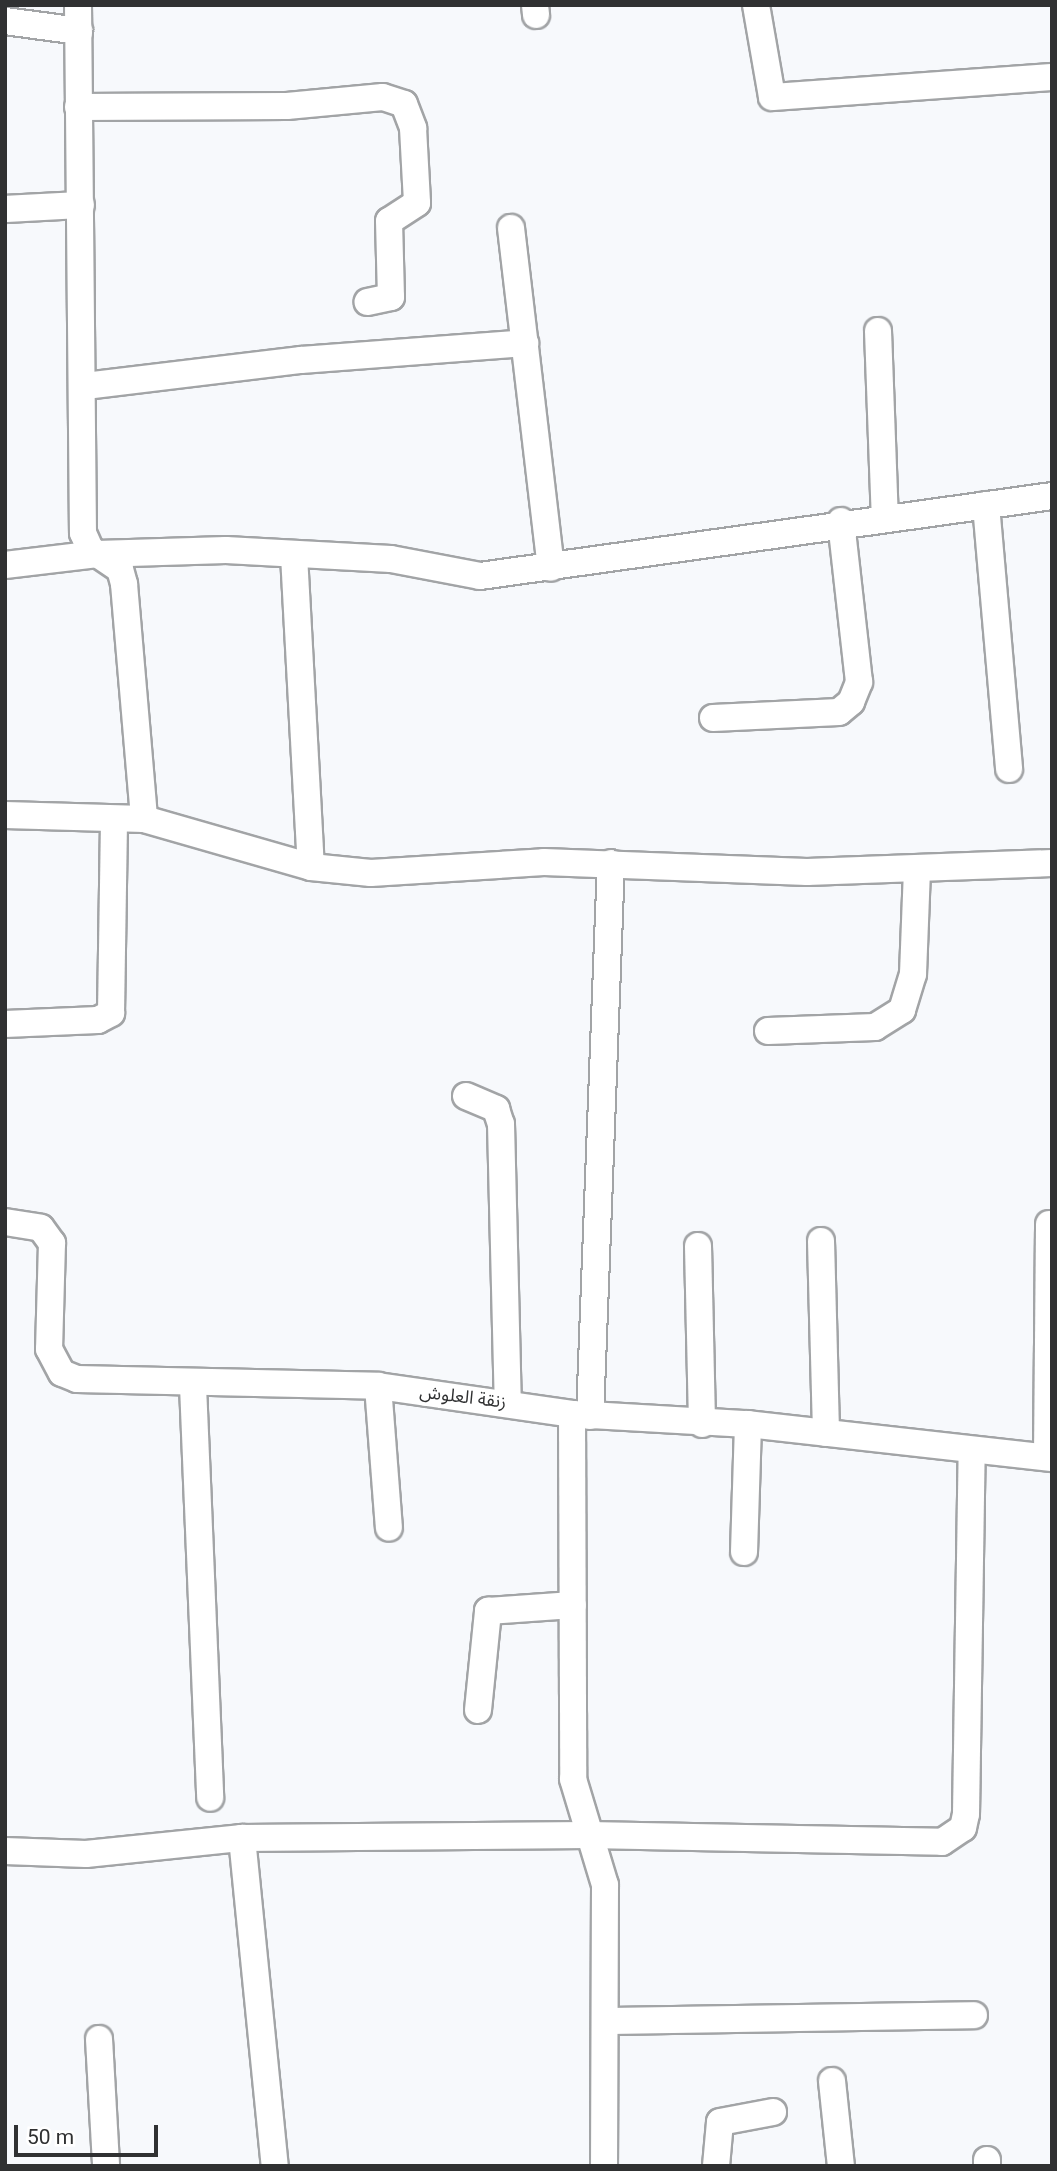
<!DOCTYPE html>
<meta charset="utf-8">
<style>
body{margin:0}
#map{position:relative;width:1057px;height:2171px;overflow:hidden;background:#f7f9fc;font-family:Roboto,"Noto Sans Arabic",sans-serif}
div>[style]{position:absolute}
.roads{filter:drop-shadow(2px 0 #a2a4a6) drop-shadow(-2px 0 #a2a4a6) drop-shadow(0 2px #a2a4a6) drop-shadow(0 -2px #a2a4a6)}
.minor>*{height:26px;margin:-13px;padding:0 13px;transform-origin:13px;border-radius:13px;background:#fff}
span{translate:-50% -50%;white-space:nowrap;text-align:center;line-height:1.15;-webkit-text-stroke:7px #fff;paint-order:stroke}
.street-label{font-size:18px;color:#303132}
.frame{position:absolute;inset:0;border:7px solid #303132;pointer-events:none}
.scale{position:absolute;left:14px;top:2125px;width:144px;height:32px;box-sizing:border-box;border:4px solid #303132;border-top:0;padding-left:9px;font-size:21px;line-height:24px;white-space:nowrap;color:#303132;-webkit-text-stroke:5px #fff;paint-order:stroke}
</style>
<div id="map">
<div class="roads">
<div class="minor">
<i style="left:78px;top:5px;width:528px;rotate:89.46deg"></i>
<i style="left:83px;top:533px;width:17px;rotate:66deg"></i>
<i style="left:90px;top:549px;width:36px;rotate:34deg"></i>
<i style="left:120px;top:569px;width:16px;rotate:75deg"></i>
<i style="left:124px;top:584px;width:236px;rotate:85.1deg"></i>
<i style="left:535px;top:5px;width:10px;rotate:84deg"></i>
<i style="left:756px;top:5px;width:93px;rotate:80.1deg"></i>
<i style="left:772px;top:97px;width:281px;rotate:-4.1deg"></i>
<i style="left:5px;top:21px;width:75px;rotate:7.7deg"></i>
<i style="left:78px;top:107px;width:209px;rotate:-0.3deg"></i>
<i style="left:287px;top:106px;width:96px;rotate:-5.4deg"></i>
<i style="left:383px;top:97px;width:22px;rotate:18deg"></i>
<i style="left:404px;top:104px;width:26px;rotate:69deg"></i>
<i style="left:413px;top:128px;width:75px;rotate:86.9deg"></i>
<i style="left:417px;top:203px;width:33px;rotate:147deg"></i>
<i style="left:389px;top:221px;width:76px;rotate:88.5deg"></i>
<i style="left:391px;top:297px;width:24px;rotate:168deg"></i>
<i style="left:5px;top:209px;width:76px;rotate:-3deg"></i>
<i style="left:511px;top:228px;width:342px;rotate:83.3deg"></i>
<i style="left:878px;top:331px;width:187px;rotate:87.9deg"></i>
<i style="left:85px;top:386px;width:218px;rotate:-6.9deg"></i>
<i style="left:301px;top:360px;width:225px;rotate:-4.3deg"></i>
<i style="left:986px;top:505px;width:265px;rotate:85deg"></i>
<i style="left:294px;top:555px;width:312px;rotate:86.9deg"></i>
<i style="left:5px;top:565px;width:93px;rotate:-6.8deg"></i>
<i style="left:97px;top:554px;width:129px;rotate:-1.8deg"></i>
<i style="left:226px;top:550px;width:165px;rotate:3.1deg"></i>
<i style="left:391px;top:559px;width:91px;rotate:10.8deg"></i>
<i style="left:480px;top:576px;width:578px;rotate:-7.96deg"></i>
<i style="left:713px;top:718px;width:126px;rotate:-2.7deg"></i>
<i style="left:839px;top:712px;width:16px;rotate:-40deg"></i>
<i style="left:851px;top:702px;width:22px;rotate:-68deg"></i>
<i style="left:859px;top:682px;width:162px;rotate:-96.4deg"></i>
<i style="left:5px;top:815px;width:139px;rotate:1.6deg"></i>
<i style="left:144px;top:819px;width:174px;rotate:16deg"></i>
<i style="left:311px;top:867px;width:60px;rotate:5.7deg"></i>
<i style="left:371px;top:873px;width:173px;rotate:-3.6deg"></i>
<i style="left:544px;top:862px;width:263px;rotate:2.2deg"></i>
<i style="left:807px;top:872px;width:245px;rotate:-2.1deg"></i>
<i style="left:5px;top:1024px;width:93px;rotate:-2.5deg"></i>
<i style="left:98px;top:1020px;width:15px;rotate:-28deg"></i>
<i style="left:111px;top:1013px;width:193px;rotate:-89.1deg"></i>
<i style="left:768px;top:1031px;width:107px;rotate:-2.1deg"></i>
<i style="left:875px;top:1027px;width:32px;rotate:-32deg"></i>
<i style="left:902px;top:1010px;width:38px;rotate:-73deg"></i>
<i style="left:913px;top:974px;width:104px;rotate:-87.8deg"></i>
<i style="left:466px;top:1096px;width:33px;rotate:23deg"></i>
<i style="left:496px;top:1109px;width:16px;rotate:72deg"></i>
<i style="left:501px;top:1124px;width:278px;rotate:88.6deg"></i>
<i style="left:5px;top:1222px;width:36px;rotate:9deg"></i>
<i style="left:41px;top:1228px;width:19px;rotate:54deg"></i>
<i style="left:52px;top:1243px;width:106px;rotate:91.6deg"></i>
<i style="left:49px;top:1349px;width:27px;rotate:62deg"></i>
<i style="left:62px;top:1373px;width:16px;rotate:22deg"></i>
<i style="left:77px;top:1379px;width:301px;rotate:1.3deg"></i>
<i style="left:378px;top:1386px;width:196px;rotate:8.2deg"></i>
<i style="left:572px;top:1414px;width:176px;rotate:3.3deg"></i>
<i style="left:748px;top:1424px;width:306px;rotate:6.4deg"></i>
<i style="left:821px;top:1241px;width:192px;rotate:88.5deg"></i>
<i style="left:698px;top:1246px;width:178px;rotate:88.7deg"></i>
<i style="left:193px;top:1386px;width:412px;rotate:87.6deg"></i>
<i style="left:378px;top:1386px;width:142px;rotate:85.6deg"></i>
<i style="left:572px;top:1414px;width:365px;rotate:89.8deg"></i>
<i style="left:573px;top:1779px;width:111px;rotate:73.2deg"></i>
<i style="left:605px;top:1885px;width:281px;rotate:90.2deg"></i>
<i style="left:590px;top:1416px;width:553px;rotate:-87.83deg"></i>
<i style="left:1047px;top:1457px;width:233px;rotate:-89.5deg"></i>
<i style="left:744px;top:1552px;width:128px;rotate:-88.2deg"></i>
<i style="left:478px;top:1710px;width:100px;rotate:-84.2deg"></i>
<i style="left:488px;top:1611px;width:85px;rotate:-4deg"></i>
<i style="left:242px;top:1838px;width:330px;rotate:84.3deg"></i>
<i style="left:5px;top:1851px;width:81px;rotate:2.1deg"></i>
<i style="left:86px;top:1854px;width:157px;rotate:-5.9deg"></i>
<i style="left:242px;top:1838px;width:346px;rotate:-0.5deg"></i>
<i style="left:588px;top:1835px;width:354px;rotate:1.1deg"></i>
<i style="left:942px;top:1842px;width:25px;rotate:-34deg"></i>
<i style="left:963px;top:1828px;width:14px;rotate:-78deg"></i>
<i style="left:966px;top:1814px;width:363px;rotate:-89.1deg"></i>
<i style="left:607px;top:2021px;width:367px;rotate:-0.9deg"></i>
<i style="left:99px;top:2039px;width:127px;rotate:86.8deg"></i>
<i style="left:832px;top:2081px;width:85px;rotate:84deg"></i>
<i style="left:987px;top:2160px;width:6px;rotate:90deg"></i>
<i style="left:716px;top:2166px;width:44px;rotate:-84.8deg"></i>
<i style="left:720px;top:2122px;width:54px;rotate:-10.7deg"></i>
</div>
</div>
<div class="street-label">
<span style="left:463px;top:1397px;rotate:7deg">زنقة العلوش</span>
</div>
<div class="frame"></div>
<div class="scale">50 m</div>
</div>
